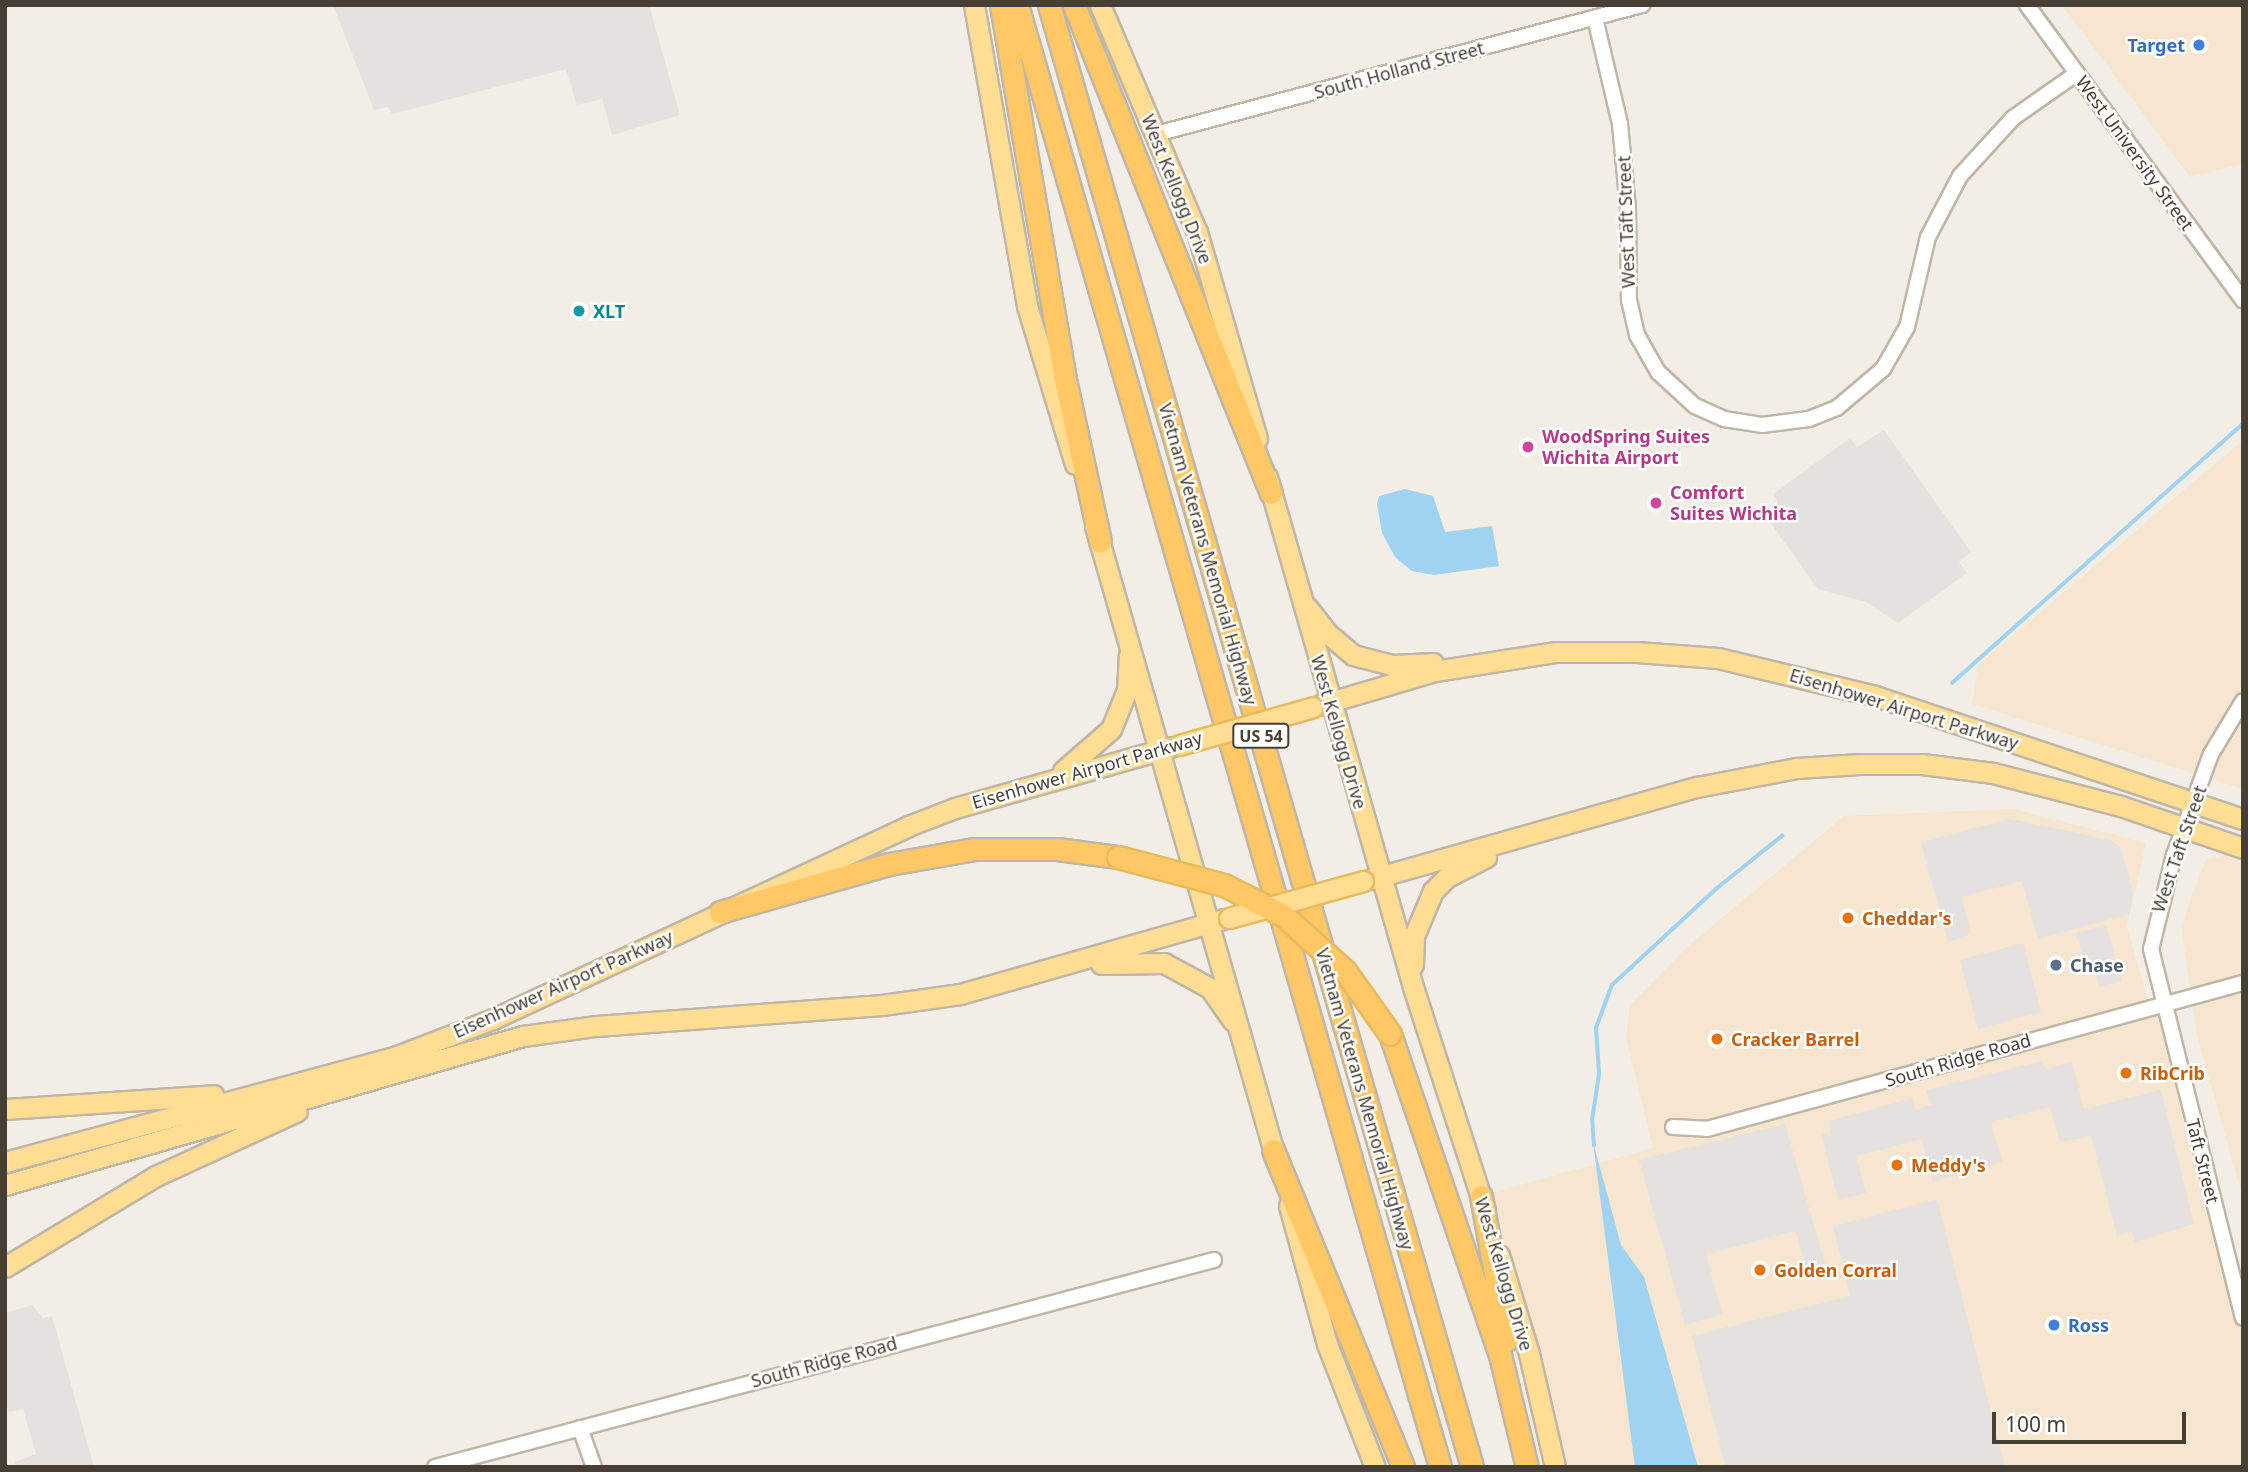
<!DOCTYPE html>
<style>
body{margin:0}
#map{position:relative;width:2248px;height:1472px;overflow:hidden;background:#f3eee5;font-family:"Noto Sans",sans-serif}
div>[style]{position:absolute}
.commercial>*{inset:0;background:#f6e5cf}
.parking>*{inset:0;background:#e4e1de}
.water>*{inset:0;background:#a0d2f2}
.stream>*{height:3.5px;margin:-1.75px;padding:0 1.75px;transform-origin:1.75px;border-radius:1.75px;background:#a0d2f2}
.roads{filter:drop-shadow(2px 0 #bfb6a8) drop-shadow(-2px 0 #bfb6a8) drop-shadow(0 2px #bfb6a8) drop-shadow(0 -2px #bfb6a8)}
.minor>*{height:14px;margin:-7px;padding:0 7px;transform-origin:7px;border-radius:7px;background:#fff}
.major>*{height:19px;margin:-9.5px;padding:0 9.5px;transform-origin:9.5px;border-radius:9.5px;background:#ffdd92}
.highway>*{height:21px;margin:-10.5px;padding:0 10.5px;transform-origin:10.5px;border-radius:10.5px;background:#ffc864}
.bridges{filter:drop-shadow(2px 0 #e6bb60) drop-shadow(-2px 0 #e6bb60) drop-shadow(0 2px #e6bb60) drop-shadow(0 -2px #e6bb60)}
.major-bridge>*{height:19px;margin:-9.5px;padding:0 9.5px;transform-origin:9.5px;border-radius:9.5px;background:#ffdd92}
.highway-bridge>*{height:21px;margin:-10.5px;padding:0 10.5px;transform-origin:10.5px;border-radius:10.5px;background:#ffc864}
.dots>*{width:19px;height:19px;translate:-50% -50%;box-sizing:border-box;border:4px solid #fff;border-radius:50%}
span{translate:-50% -50%;white-space:nowrap;text-align:center;line-height:1.15;-webkit-text-stroke:5px #fff;paint-order:stroke}
.shield-label span{padding:2px 5px;background:#fff;border:2px solid;border-radius:5px;-webkit-text-stroke-width:0}
.shield-label{font-size:16px;color:#463f35;font-weight:700}
.shop-label{font-size:18px;color:#366cbe;font-weight:700}
.right{translate:-100% -50%;text-align:right}
.left{translate:0 -50%;text-align:left}
.street-label{font-size:18px;color:#463f35}
.culture-label{font-size:18px;color:#0d838f;font-weight:700}
.hotel-label{font-size:18px;color:#b23c85;font-weight:700}
.food-label{font-size:18px;color:#c56008;font-weight:700}
.service-label{font-size:18px;color:#4e5e75;font-weight:700}
.frame{position:absolute;inset:0;border:7px solid #463f35;pointer-events:none}
.scale{position:absolute;left:1992px;top:1412px;width:194px;height:32px;box-sizing:border-box;border:4px solid #463f35;border-top:0;padding-left:9px;font-size:21px;line-height:24px;white-space:nowrap;color:#463f35;-webkit-text-stroke:5px #fff;paint-order:stroke}
</style>
<div id="map">
<div class="commercial">
<i style="clip-path:polygon(2062px 5px,2243px 5px,2243px 164px,2190px 177px)"></i>
<i style="clip-path:polygon(2243px 440px,2243px 789px,1972px 704px,1978px 665px)"></i>
<i style="clip-path:polygon(2014px 809px,2146px 843px,2127px 926px,2150px 1008px,2164px 1005px,2243px 1309px,2243px 1467px,1553px 1467px,1481px 1196px,1653px 1148px,1626px 1037px,1630px 1005px,1687px 947px,1844px 816px)"></i>
<i style="clip-path:polygon(2226px 855px,2243px 862px,2243px 1198px,2197px 1036px,2181px 925px,2206px 859px)"></i>
</div>
<div class="parking">
<i style="clip-path:polygon(333px 5px,649px 5px,680px 115px,612px 135px,602px 99px,577px 105px,566px 69px,392px 114px,388px 107px,374px 110px)"></i>
<i style="clip-path:polygon(1884px 430px,1971px 552px,1959px 562px,1967px 573px,1898px 623px,1866px 602px,1818px 589px,1769px 521px,1778px 502px,1773px 494px,1850px 438px,1857px 447px)"></i>
<i style="clip-path:polygon(2010px 819px,2110px 840px,2121px 848px,2133px 894px,2129px 914px,2038px 939px,2022px 881px,1962px 897px,1971px 934px,1948px 942px,1921px 842px)"></i>
<i style="clip-path:polygon(2106px 925px,2122px 981px,2100px 987px,2095px 972px,2087px 973px,2076px 933px)"></i>
<i style="clip-path:polygon(2023px 943px,2041px 1012px,1978px 1029px,1960px 960px)"></i>
<i style="clip-path:polygon(2041px 1061px,2046px 1069px,2072px 1061px,2084px 1109px,2161px 1090px,2194px 1224px,2135px 1242px,2131px 1231px,2117px 1236px,2091px 1136px,2060px 1142px,2050px 1107px,1991px 1122px,2002px 1162px,1933px 1182px,1922px 1139px,1856px 1156px,1866px 1193px,1838px 1200px,1821px 1134px,1831px 1132px,1829px 1121px,1912px 1098px,1915px 1110px,1932px 1105px,1926px 1090px)"></i>
<i style="clip-path:polygon(1785px 1124px,1827px 1271px,1809px 1278px,1796px 1231px,1706px 1254px,1722px 1314px,1685px 1325px,1639px 1160px)"></i>
<i style="clip-path:polygon(1937px 1199px,2005px 1467px,1726px 1467px,1692px 1336px,1850px 1296px,1833px 1226px)"></i>
<i style="clip-path:polygon(32px 1305px,43px 1318px,52px 1316px,94px 1467px,16px 1467px,15px 1462px,36px 1454px,23px 1409px,9px 1412px,5px 1402px,5px 1313px)"></i>
</div>
<div class="water">
<i style="clip-path:polygon(1405px 489px,1433px 496px,1445px 532px,1492px 526px,1499px 566px,1434px 575px,1412px 571px,1395px 557px,1382px 533px,1377px 504px,1379px 496px)"></i>
<i style="clip-path:polygon(1593px 1142px,1621px 1245px,1644px 1277px,1698px 1467px,1635px 1467px)"></i>
</div>
<div class="stream">
<i style="left:1952px;top:683px;width:390px;rotate:-41.7deg"></i>
<i style="left:1594px;top:1146px;width:26px;rotate:-94deg"></i>
<i style="left:1592px;top:1120px;width:47px;rotate:-81.3deg"></i>
<i style="left:1599px;top:1074px;width:46px;rotate:-93.7deg"></i>
<i style="left:1596px;top:1028px;width:46px;rotate:-69.6deg"></i>
<i style="left:1612px;top:985px;width:142px;rotate:-42.7deg"></i>
<i style="left:1716px;top:889px;width:85px;rotate:-38.8deg"></i>
</div>
<div class="roads">
<div class="minor">
<i style="left:2027px;top:5px;width:366px;rotate:53.8deg"></i>
<i style="left:1595px;top:18px;width:109px;rotate:76.7deg"></i>
<i style="left:1620px;top:124px;width:84px;rotate:84.6deg"></i>
<i style="left:1628px;top:208px;width:92px;rotate:89.4deg"></i>
<i style="left:1629px;top:300px;width:36px;rotate:77deg"></i>
<i style="left:1637px;top:335px;width:43px;rotate:60.4deg"></i>
<i style="left:1658px;top:372px;width:50px;rotate:42.6deg"></i>
<i style="left:1695px;top:406px;width:32px;rotate:24deg"></i>
<i style="left:1724px;top:419px;width:38px;rotate:9deg"></i>
<i style="left:1762px;top:425px;width:47px;rotate:-7.3deg"></i>
<i style="left:1809px;top:419px;width:31px;rotate:-22deg"></i>
<i style="left:1838px;top:407px;width:59px;rotate:-40.2deg"></i>
<i style="left:1883px;top:369px;width:48px;rotate:-60.3deg"></i>
<i style="left:1907px;top:327px;width:92px;rotate:-76.9deg"></i>
<i style="left:1928px;top:237px;width:69px;rotate:-62.3deg"></i>
<i style="left:1960px;top:176px;width:79px;rotate:-47.6deg"></i>
<i style="left:2013px;top:118px;width:78px;rotate:-35.1deg"></i>
<i style="left:1156px;top:134px;width:503px;rotate:-14.87deg"></i>
<i style="left:2243px;top:701px;width:62px;rotate:121.1deg"></i>
<i style="left:2211px;top:754px;width:108px;rotate:110.1deg"></i>
<i style="left:2174px;top:855px;width:97px;rotate:103.7deg"></i>
<i style="left:2151px;top:949px;width:380px;rotate:76deg"></i>
<i style="left:1673px;top:1127px;width:34px;rotate:3deg"></i>
<i style="left:1707px;top:1129px;width:556px;rotate:-15.24deg"></i>
<i style="left:580px;top:1428px;width:41px;rotate:70.3deg"></i>
<i style="left:435px;top:1467px;width:806px;rotate:-14.88deg"></i>
</div>
<div class="major">
<i style="left:974px;top:5px;width:306px;rotate:80deg"></i>
<i style="left:1027px;top:306px;width:165px;rotate:73.1deg"></i>
<i style="left:1100px;top:5px;width:247px;rotate:66.9deg"></i>
<i style="left:1197px;top:232px;width:215px;rotate:73.8deg"></i>
<i style="left:1267px;top:477px;width:530px;rotate:74.02deg"></i>
<i style="left:1413px;top:987px;width:234px;rotate:72.1deg"></i>
<i style="left:1095px;top:526px;width:662px;rotate:74.05deg"></i>
<i style="left:1307px;top:607px;width:33px;rotate:52deg"></i>
<i style="left:1327px;top:633px;width:34px;rotate:40deg"></i>
<i style="left:1353px;top:655px;width:40px;rotate:14.4deg"></i>
<i style="left:1392px;top:665px;width:41px;rotate:-2.8deg"></i>
<i style="left:1320px;top:705px;width:120px;rotate:-16.5deg"></i>
<i style="left:1435px;top:671px;width:121px;rotate:-9deg"></i>
<i style="left:1555px;top:652px;width:81px"></i>
<i style="left:1636px;top:652px;width:82px;rotate:4.2deg"></i>
<i style="left:1718px;top:658px;width:162px;rotate:13.6deg"></i>
<i style="left:1875px;top:696px;width:388px;rotate:18.5deg"></i>
<i style="left:1063px;top:771px;width:64px;rotate:-41.2deg"></i>
<i style="left:1111px;top:729px;width:42px;rotate:-67.7deg"></i>
<i style="left:1127px;top:690px;width:35px;rotate:-87deg"></i>
<i style="left:1371px;top:879px;width:339px;rotate:-15.8deg"></i>
<i style="left:1697px;top:787px;width:102px;rotate:-10.8deg"></i>
<i style="left:1797px;top:768px;width:63px;rotate:-3.6deg"></i>
<i style="left:1860px;top:764px;width:62px"></i>
<i style="left:1922px;top:764px;width:72px;rotate:7.2deg"></i>
<i style="left:1993px;top:773px;width:132px;rotate:14.5deg"></i>
<i style="left:2121px;top:806px;width:129px;rotate:19deg"></i>
<i style="left:1101px;top:964px;width:63px;rotate:-0.9deg"></i>
<i style="left:1164px;top:963px;width:52px;rotate:28.5deg"></i>
<i style="left:1210px;top:988px;width:40px;rotate:55.1deg"></i>
<i style="left:1413px;top:965px;width:29px;rotate:-88deg"></i>
<i style="left:1414px;top:936px;width:49px;rotate:-67.1deg"></i>
<i style="left:1433px;top:891px;width:20px;rotate:-45deg"></i>
<i style="left:1447px;top:877px;width:44px;rotate:-27.1deg"></i>
<i style="left:5px;top:1109px;width:209px;rotate:-3.8deg"></i>
<i style="left:5px;top:1162px;width:406px;rotate:-15.1deg"></i>
<i style="left:397px;top:1056px;width:103px;rotate:-21.1deg"></i>
<i style="left:493px;top:1019px;width:458px;rotate:-24.9deg"></i>
<i style="left:908px;top:826px;width:50px;rotate:-21deg"></i>
<i style="left:955px;top:808px;width:224px;rotate:-15.8deg"></i>
<i style="left:5px;top:1185px;width:539px;rotate:-16.05deg"></i>
<i style="left:523px;top:1036px;width:74px;rotate:-7.8deg"></i>
<i style="left:596px;top:1026px;width:287px;rotate:-4.2deg"></i>
<i style="left:882px;top:1005px;width:79px;rotate:-8deg"></i>
<i style="left:960px;top:994px;width:273px;rotate:-15.9deg"></i>
<i style="left:1289px;top:1206px;width:143px;rotate:74.6deg"></i>
<i style="left:1327px;top:1344px;width:132px;rotate:68.7deg"></i>
<i style="left:1499px;top:1255px;width:103px;rotate:73.1deg"></i>
<i style="left:1529px;top:1354px;width:116px;rotate:77deg"></i>
<i style="left:5px;top:1267px;width:176px;rotate:-31.1deg"></i>
<i style="left:156px;top:1176px;width:155px;rotate:-24.7deg"></i>
</div>
<div class="highway">
<i style="left:1001px;top:5px;width:385px;rotate:80.3deg"></i>
<i style="left:1066px;top:384px;width:161px;rotate:77.8deg"></i>
<i style="left:1017px;top:5px;width:1522px;rotate:73.86deg"></i>
<i style="left:1049px;top:5px;width:1522px;rotate:73.86deg"></i>
<i style="left:1074px;top:5px;width:526px;rotate:68.02deg"></i>
<i style="left:720px;top:912px;width:176px;rotate:-15.9deg"></i>
<i style="left:889px;top:864px;width:86px;rotate:-10deg"></i>
<i style="left:974px;top:849px;width:83px"></i>
<i style="left:1057px;top:849px;width:62px;rotate:7.5deg"></i>
<i style="left:1390px;top:1034px;width:343px;rotate:71.1deg"></i>
<i style="left:1501px;top:1359px;width:111px;rotate:76.5deg"></i>
<i style="left:1273px;top:1150px;width:343px;rotate:67.7deg"></i>
<i style="left:1481px;top:1196px;width:146px;rotate:79.8deg"></i>
</div>
</div>
<div class="bridges">
<div class="major-bridge">
<i style="left:1179px;top:745px;width:139px;rotate:-15.8deg"></i>
<i style="left:1229px;top:918px;width:139px;rotate:-15.4deg"></i>
</div>
<div class="highway-bridge">
<i style="left:1118px;top:857px;width:110px;rotate:14.8deg"></i>
<i style="left:1224px;top:885px;width:66px;rotate:27deg"></i>
<i style="left:1283px;top:915px;width:84px;rotate:42.1deg"></i>
<i style="left:1345px;top:971px;width:77px;rotate:54.5deg"></i>
</div>
</div>
<div class="dots">
<i style="left:2199px;top:45px;background:#3f7fe0"></i>
<i style="left:579px;top:311px;background:#0f9aa8"></i>
<i style="left:1528px;top:447px;background:#d1479c"></i>
<i style="left:1656px;top:503px;background:#d1479c"></i>
<i style="left:1848px;top:918px;background:#e8710a"></i>
<i style="left:2056px;top:965px;background:#5c6f8a"></i>
<i style="left:1717px;top:1039px;background:#e8710a"></i>
<i style="left:2126px;top:1073px;background:#e8710a"></i>
<i style="left:1897px;top:1165px;background:#e8710a"></i>
<i style="left:1760px;top:1270px;background:#e8710a"></i>
<i style="left:2054px;top:1325px;background:#3f7fe0"></i>
</div>
<div class="shield-label">
<span style="left:1261px;top:736px">US 54</span>
</div>
<div class="shop-label">
<span class="right" style="left:2185px;top:45px">Target</span>
<span class="left" style="left:2068px;top:1325px">Ross</span>
</div>
<div class="street-label">
<span style="left:1399px;top:70px;rotate:-15deg">South Holland Street</span>
<span style="left:2135px;top:153px;rotate:54deg">West University Street</span>
<span style="left:1177px;top:189px;rotate:68deg">West Kellogg Drive</span>
<span style="left:1626px;top:222px;rotate:-92deg">West Taft Street</span>
<span style="left:1208px;top:554px;rotate:74deg">Vietnam Veterans Memorial Highway</span>
<span style="left:1904px;top:709px;rotate:17deg">Eisenhower Airport Parkway</span>
<span style="left:1339px;top:732px;rotate:74deg">West Kellogg Drive</span>
<span style="left:1087px;top:770px;rotate:-16deg">Eisenhower Airport Parkway</span>
<span style="left:2179px;top:849px;rotate:-71deg">West Taft Street</span>
<span style="left:563px;top:984px;rotate:-24deg">Eisenhower Airport Parkway</span>
<span style="left:1958px;top:1060px;rotate:-16deg">South Ridge Road</span>
<span style="left:1365px;top:1099px;rotate:74deg">Vietnam Veterans Memorial Highway</span>
<span style="left:2203px;top:1161px;rotate:76deg">Taft Street</span>
<span style="left:1504px;top:1274px;rotate:73deg">West Kellogg Drive</span>
<span style="left:824px;top:1362px;rotate:-15deg">South Ridge Road</span>
</div>
<div class="culture-label">
<span class="left" style="left:593px;top:311px">XLT</span>
</div>
<div class="hotel-label">
<span class="left" style="left:1542px;top:447px">WoodSpring Suites<br>Wichita Airport</span>
<span class="left" style="left:1670px;top:503px">Comfort<br>Suites Wichita</span>
</div>
<div class="food-label">
<span class="left" style="left:1862px;top:918px">Cheddar's</span>
<span class="left" style="left:1731px;top:1039px">Cracker Barrel</span>
<span class="left" style="left:2140px;top:1073px">RibCrib</span>
<span class="left" style="left:1911px;top:1165px">Meddy's</span>
<span class="left" style="left:1774px;top:1270px">Golden Corral</span>
</div>
<div class="service-label">
<span class="left" style="left:2070px;top:965px">Chase</span>
</div>
<div class="frame"></div>
<div class="scale">100 m</div>
</div>
